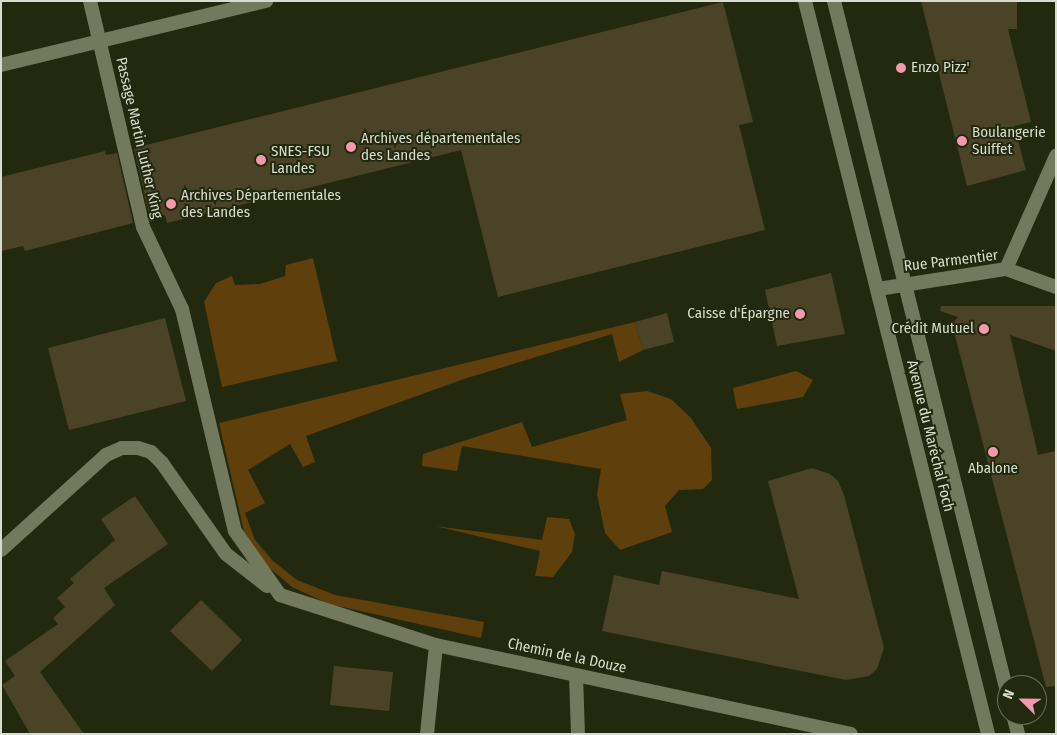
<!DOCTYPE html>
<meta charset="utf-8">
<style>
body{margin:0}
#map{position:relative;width:1057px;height:735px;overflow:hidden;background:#23290f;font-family:"Fira Sans Condensed",sans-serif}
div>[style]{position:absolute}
.green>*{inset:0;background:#5f3f0b}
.building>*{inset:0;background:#4a4328}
.minor>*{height:14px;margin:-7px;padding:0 7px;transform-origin:7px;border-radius:7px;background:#72795d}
.secondary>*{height:14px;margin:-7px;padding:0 7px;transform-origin:7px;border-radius:7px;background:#72795d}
.dots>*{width:14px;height:14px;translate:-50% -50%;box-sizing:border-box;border:2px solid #23290f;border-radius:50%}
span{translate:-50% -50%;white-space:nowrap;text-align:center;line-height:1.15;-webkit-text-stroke:4px #23290f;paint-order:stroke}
.poi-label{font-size:15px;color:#d7dccc}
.left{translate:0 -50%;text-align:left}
.right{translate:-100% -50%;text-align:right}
.street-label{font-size:15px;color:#d7dccc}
.frame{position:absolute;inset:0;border:2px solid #d7dccc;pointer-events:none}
.north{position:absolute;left:997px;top:675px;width:50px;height:50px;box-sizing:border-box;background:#23290f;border:1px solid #6b715b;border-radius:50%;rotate:293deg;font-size:14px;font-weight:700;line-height:20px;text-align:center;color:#d7dccc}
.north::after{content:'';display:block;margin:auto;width:18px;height:22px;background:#f29aac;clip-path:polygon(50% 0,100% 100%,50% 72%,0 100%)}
</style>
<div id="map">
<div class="green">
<i style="clip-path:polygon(313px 258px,337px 361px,222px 387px,204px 302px,216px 283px,232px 276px,235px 285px,260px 284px,285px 276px,286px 265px)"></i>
<i style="clip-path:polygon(635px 322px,643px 350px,619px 362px,612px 334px,464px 379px,306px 436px,315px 462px,303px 467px,290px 444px,248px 470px,265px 503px,245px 513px,255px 540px,273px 561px,297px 580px,335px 595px,484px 622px,481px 638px,329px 604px,292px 587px,265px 564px,245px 536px,219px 423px)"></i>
<i style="clip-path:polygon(796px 371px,813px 380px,803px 397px,737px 409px,733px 388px)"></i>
<i style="clip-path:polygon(647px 391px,671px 399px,691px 418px,711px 448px,712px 480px,703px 489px,679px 490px,665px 506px,672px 532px,620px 550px,605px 533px,597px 494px,601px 469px,462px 446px,457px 471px,422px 466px,423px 454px,522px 422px,532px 447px,627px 420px,620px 394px)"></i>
<i style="clip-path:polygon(547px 517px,569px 519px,575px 534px,572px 552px,553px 577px,535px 576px,540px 551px,435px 526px,542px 540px)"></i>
</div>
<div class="building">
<i style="clip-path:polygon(921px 1px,1017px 1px,1017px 29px,1008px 29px,1031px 122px,1014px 126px,1026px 170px,967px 186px)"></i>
<i style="clip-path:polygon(723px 2px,753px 122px,739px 125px,765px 230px,498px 297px,461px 150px,167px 223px,165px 215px,150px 218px,134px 148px)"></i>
<i style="clip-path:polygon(105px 151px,106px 155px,117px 153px,133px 223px,25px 251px,23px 246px,1px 251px,1px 177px)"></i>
<i style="clip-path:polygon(831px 273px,845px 334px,777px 346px,765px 290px)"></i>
<i style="clip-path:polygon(941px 306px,1056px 306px,1056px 351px,1010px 335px,1038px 455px,1056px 451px,1056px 686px,1046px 687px,952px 324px,958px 317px,940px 311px)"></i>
<i style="clip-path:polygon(667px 313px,674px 342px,643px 350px,635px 322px)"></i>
<i style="clip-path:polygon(165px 318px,186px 401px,69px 430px,48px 348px)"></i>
<i style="clip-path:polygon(812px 468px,830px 474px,838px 481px,844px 495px,884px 648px,877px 669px,869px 676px,846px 680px,602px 631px,614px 575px,659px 585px,662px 571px,799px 599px,768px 481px)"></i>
<i style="clip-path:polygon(135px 496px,168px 544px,104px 588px,115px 605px,40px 672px,84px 734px,30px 734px,2px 685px,15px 676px,5px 661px,58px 624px,53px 618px,65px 607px,57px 598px,74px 583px,70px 579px,115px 540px,101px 519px)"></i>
<i style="clip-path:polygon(201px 600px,242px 640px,212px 671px,170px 631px)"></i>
<i style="clip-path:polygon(334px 666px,393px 672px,389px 711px,330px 705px)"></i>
</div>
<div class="minor">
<i style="left:90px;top:1px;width:232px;rotate:76.8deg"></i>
<i style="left:143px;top:227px;width:91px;rotate:64.6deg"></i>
<i style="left:182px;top:309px;width:228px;rotate:76.6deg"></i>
<i style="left:235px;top:531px;width:78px;rotate:54.9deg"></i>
<i style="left:280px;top:595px;width:164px;rotate:17.8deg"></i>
<i style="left:436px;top:645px;width:424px;rotate:12.1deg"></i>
<i style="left:1px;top:65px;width:273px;rotate:-13.6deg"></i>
<i style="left:1006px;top:269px;width:124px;rotate:-66.1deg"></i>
<i style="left:878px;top:289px;width:130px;rotate:-8.9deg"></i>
<i style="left:1006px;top:269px;width:53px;rotate:19.8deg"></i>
<i style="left:1px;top:550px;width:142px;rotate:-42.1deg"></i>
<i style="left:106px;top:455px;width:17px;rotate:-24deg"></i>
<i style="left:122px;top:448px;width:16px"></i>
<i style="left:138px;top:448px;width:14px;rotate:17deg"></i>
<i style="left:151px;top:452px;width:16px;rotate:45deg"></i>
<i style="left:162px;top:463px;width:111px;rotate:54.9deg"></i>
<i style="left:226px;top:554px;width:52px;rotate:38deg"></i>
<i style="left:576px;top:675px;width:59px;rotate:88.1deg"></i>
<i style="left:427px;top:734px;width:89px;rotate:-84.2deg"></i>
</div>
<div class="secondary">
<i style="left:805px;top:1px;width:755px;rotate:75.98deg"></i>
<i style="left:834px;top:1px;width:712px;rotate:75.94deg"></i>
<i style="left:1013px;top:715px;width:20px;rotate:75deg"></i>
</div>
<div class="dots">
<i style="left:901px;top:68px;background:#f29aac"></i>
<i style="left:962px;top:141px;background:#f29aac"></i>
<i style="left:351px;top:147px;background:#f29aac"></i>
<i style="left:261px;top:160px;background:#f29aac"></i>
<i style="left:171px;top:204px;background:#f29aac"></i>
<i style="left:800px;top:314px;background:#f29aac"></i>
<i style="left:984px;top:329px;background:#f29aac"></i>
<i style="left:993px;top:452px;background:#f29aac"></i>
</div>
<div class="poi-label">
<span class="left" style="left:911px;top:68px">Enzo Pizz'</span>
<span class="left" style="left:972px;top:141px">Boulangerie<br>Suiffet</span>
<span class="left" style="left:361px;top:147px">Archives départementales<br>des Landes</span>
<span class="left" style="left:271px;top:160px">SNES-FSU<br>Landes</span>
<span class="left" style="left:181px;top:204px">Archives Départementales<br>des Landes</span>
<span class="right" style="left:790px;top:314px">Caisse d'Épargne</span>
<span class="right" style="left:974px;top:329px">Crédit Mutuel</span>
<span style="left:993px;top:469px">Abalone</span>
</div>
<div class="street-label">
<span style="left:139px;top:138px;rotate:77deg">Passage Martin Luther King</span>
<span style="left:951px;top:261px;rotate:-7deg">Rue Parmentier</span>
<span style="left:930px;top:436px;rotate:76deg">Avenue du Maréchal Foch</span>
<span style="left:567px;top:656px;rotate:12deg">Chemin de la Douze</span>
</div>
<div class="frame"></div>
<div class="north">N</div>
</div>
